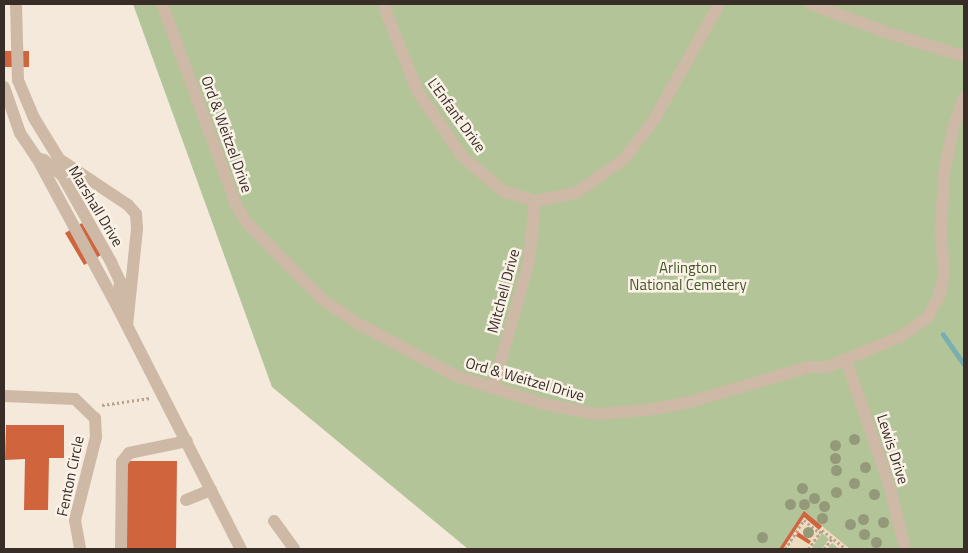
<!DOCTYPE html>
<style>
body{margin:0}
#map{position:relative;width:968px;height:553px;overflow:hidden;background:#f4e9da;font-family:"Titillium Web",sans-serif}
div>[style]{position:absolute}
.green>*{inset:0;background:#b4c499}
.plaza>*{inset:0;background:#eddbc0}
.stream>*{height:4.5px;margin:-2.25px;padding:0 2.25px;transform-origin:2.25px;border-radius:2.25px;background:#77afb3}
.building>*{inset:0;background:#d0643c}
.path>*{height:2.5px;margin-top:-1.25px;transform-origin:0;background:repeating-linear-gradient(90deg,#b9a28f 0 2.5px,transparent 0 5px)}
.minor>*{height:12px;margin:-6px;padding:0 6px;transform-origin:6px;border-radius:6px;background:#cdb9a5}
.trees>*{width:11px;height:11px;margin:-5.5px;border-radius:50%;background:#949a79}
span{translate:-50% -50%;white-space:nowrap;text-align:center;line-height:1.15;-webkit-text-stroke:5px #fbf2e7;paint-order:stroke}
.street-label{font-size:15px;color:#382d27}
.park-label{font-size:15px;color:#465929}
.frame{position:absolute;inset:0;border:5px solid #382d27;pointer-events:none}
</style>
<div id="map">
<div class="green">
<i style="clip-path:polygon(133px 4px,964px 4px,964px 549px,468px 549px,272px 387px)"></i>
</div>
<div class="plaza">
<i style="clip-path:polygon(804px 517px,819px 529px,822px 526px,850px 549px,839px 549px,832px 543px,827px 549px,822px 549px,829px 539px,822px 533px,811px 549px,783px 549px)"></i>
</div>
<div class="stream">
<i style="left:943px;top:334px;width:37px;rotate:55deg"></i>
</div>
<div class="building">
<i style="clip-path:polygon(4px 51px,29px 51px,29px 67px,4px 67px)"></i>
<i style="clip-path:polygon(82px 223px,101px 255px,84px 265px,65px 233px)"></i>
<i style="clip-path:polygon(6px 425px,64px 425px,64px 458px,49px 458px,48px 510px,24px 510px,25px 459px,5px 460px)"></i>
<i style="clip-path:polygon(126px 461px,177px 461px,176px 549px,126px 549px)"></i>
<i style="clip-path:polygon(804px 511px,822px 526px,819px 530px,804px 517px,783px 549px,779px 549px)"></i>
<i style="clip-path:polygon(798px 532px,811px 541px,809px 544px,796px 536px)"></i>
</div>
<div class="path">
<i style="left:102px;top:405px;width:49px;rotate:-8.3deg"></i>
<i style="left:785px;top:549px;width:35px;rotate:-57deg"></i>
<i style="left:804px;top:520px;width:21px;rotate:39deg"></i>
<i style="left:808px;top:549px;width:24px;rotate:-54deg"></i>
<i style="left:822px;top:530px;width:31px;rotate:38deg"></i>
<i style="left:824px;top:549px;width:14px;rotate:-54deg"></i>
</div>
<div class="minor">
<i style="left:16px;top:4px;width:76px;rotate:88.5deg"></i>
<i style="left:18px;top:80px;width:41px;rotate:67.2deg"></i>
<i style="left:34px;top:118px;width:48px;rotate:58.6deg"></i>
<i style="left:59px;top:159px;width:83px;rotate:33.7deg"></i>
<i style="left:128px;top:205px;width:12px;rotate:48deg"></i>
<i style="left:136px;top:214px;width:15px;rotate:86deg"></i>
<i style="left:137px;top:229px;width:97px;rotate:95.9deg"></i>
<i style="left:162px;top:4px;width:216px;rotate:69.7deg"></i>
<i style="left:237px;top:207px;width:19px;rotate:58deg"></i>
<i style="left:247px;top:223px;width:80px;rotate:45.5deg"></i>
<i style="left:303px;top:280px;width:32px;rotate:44deg"></i>
<i style="left:326px;top:302px;width:40px;rotate:34deg"></i>
<i style="left:359px;top:324px;width:110px;rotate:28.2deg"></i>
<i style="left:456px;top:376px;width:92px;rotate:17.7deg"></i>
<i style="left:544px;top:404px;width:54px;rotate:10.7deg"></i>
<i style="left:597px;top:414px;width:50px;rotate:-4.6deg"></i>
<i style="left:647px;top:410px;width:44px;rotate:-10.5deg"></i>
<i style="left:690px;top:402px;width:124px;rotate:-16.4deg"></i>
<i style="left:809px;top:367px;width:18px"></i>
<i style="left:827px;top:367px;width:79px;rotate:-22.3deg"></i>
<i style="left:900px;top:337px;width:33px;rotate:-35deg"></i>
<i style="left:927px;top:318px;width:25px;rotate:-61deg"></i>
<i style="left:939px;top:296px;width:23px;rotate:-77deg"></i>
<i style="left:944px;top:274px;width:42px;rotate:-94.1deg"></i>
<i style="left:941px;top:232px;width:58px;rotate:-87deg"></i>
<i style="left:944px;top:174px;width:47px;rotate:-78.9deg"></i>
<i style="left:953px;top:128px;width:32px;rotate:-70deg"></i>
<i style="left:383px;top:4px;width:95px;rotate:68.3deg"></i>
<i style="left:418px;top:92px;width:78px;rotate:55.5deg"></i>
<i style="left:462px;top:156px;width:54px;rotate:40.5deg"></i>
<i style="left:503px;top:191px;width:34px;rotate:17deg"></i>
<i style="left:535px;top:201px;width:42px;rotate:-11deg"></i>
<i style="left:576px;top:193px;width:59px;rotate:-35.3deg"></i>
<i style="left:624px;top:159px;width:49px;rotate:-52.4deg"></i>
<i style="left:654px;top:120px;width:133px;rotate:-60.7deg"></i>
<i style="left:810px;top:4px;width:86px;rotate:20.3deg"></i>
<i style="left:891px;top:34px;width:76px;rotate:16.8deg"></i>
<i style="left:4px;top:87px;width:49px;rotate:70.8deg"></i>
<i style="left:20px;top:133px;width:30px;rotate:56deg"></i>
<i style="left:37px;top:158px;width:7px;rotate:16deg"></i>
<i style="left:44px;top:160px;width:23px;rotate:40deg"></i>
<i style="left:62px;top:175px;width:100px;rotate:60.6deg"></i>
<i style="left:111px;top:262px;width:21px;rotate:65deg"></i>
<i style="left:120px;top:281px;width:27px;rotate:94deg"></i>
<i style="left:118px;top:308px;width:271px;rotate:63deg"></i>
<i style="left:37px;top:158px;width:170px;rotate:61.6deg"></i>
<i style="left:846px;top:360px;width:135px;rotate:71deg"></i>
<i style="left:890px;top:488px;width:63px;rotate:76.2deg"></i>
<i style="left:493px;top:388px;width:131px;rotate:-74.1deg"></i>
<i style="left:529px;top:262px;width:61px;rotate:-84.4deg"></i>
<i style="left:4px;top:396px;width:71px;rotate:2.4deg"></i>
<i style="left:75px;top:399px;width:28px;rotate:44deg"></i>
<i style="left:95px;top:418px;width:19px;rotate:87deg"></i>
<i style="left:96px;top:437px;width:86px;rotate:104.2deg"></i>
<i style="left:75px;top:520px;width:29px;rotate:80deg"></i>
<i style="left:186px;top:500px;width:27px;rotate:-22deg"></i>
<i style="left:274px;top:521px;width:34px;rotate:54deg"></i>
<i style="left:121px;top:549px;width:87px;rotate:-89.3deg"></i>
<i style="left:122px;top:462px;width:11px;rotate:-52deg"></i>
<i style="left:129px;top:453px;width:59px;rotate:-11.7deg"></i>
</div>
<div class="trees">
<i style="left:854px;top:439px"></i>
<i style="left:835px;top:445px"></i>
<i style="left:835px;top:458px"></i>
<i style="left:865px;top:467px"></i>
<i style="left:836px;top:470px"></i>
<i style="left:854px;top:483px"></i>
<i style="left:802px;top:488px"></i>
<i style="left:836px;top:492px"></i>
<i style="left:874px;top:494px"></i>
<i style="left:814px;top:498px"></i>
<i style="left:790px;top:504px"></i>
<i style="left:804px;top:504px"></i>
<i style="left:824px;top:506px"></i>
<i style="left:822px;top:518px"></i>
<i style="left:863px;top:519px"></i>
<i style="left:883px;top:522px"></i>
<i style="left:850px;top:524px"></i>
<i style="left:808px;top:532px"></i>
<i style="left:864px;top:534px"></i>
<i style="left:762px;top:537px"></i>
<i style="left:876px;top:542px"></i>
</div>
<div class="street-label">
<span style="left:457px;top:115px;rotate:54deg">L'Enfant Drive</span>
<span style="left:227px;top:134px;rotate:70deg">Ord &amp; Weitzel Drive</span>
<span style="left:96px;top:206px;rotate:59deg">Marshall Drive</span>
<span style="left:503px;top:291px;rotate:-75deg">Mitchell Drive</span>
<span style="left:525px;top:379px;rotate:16deg">Ord &amp; Weitzel Drive</span>
<span style="left:893px;top:449px;rotate:72deg">Lewis Drive</span>
<span style="left:70px;top:476px;rotate:-78deg">Fenton Circle</span>
</div>
<div class="park-label">
<span style="left:688px;top:276px">Arlington<br>National Cemetery</span>
</div>
<div class="frame"></div>
</div>
